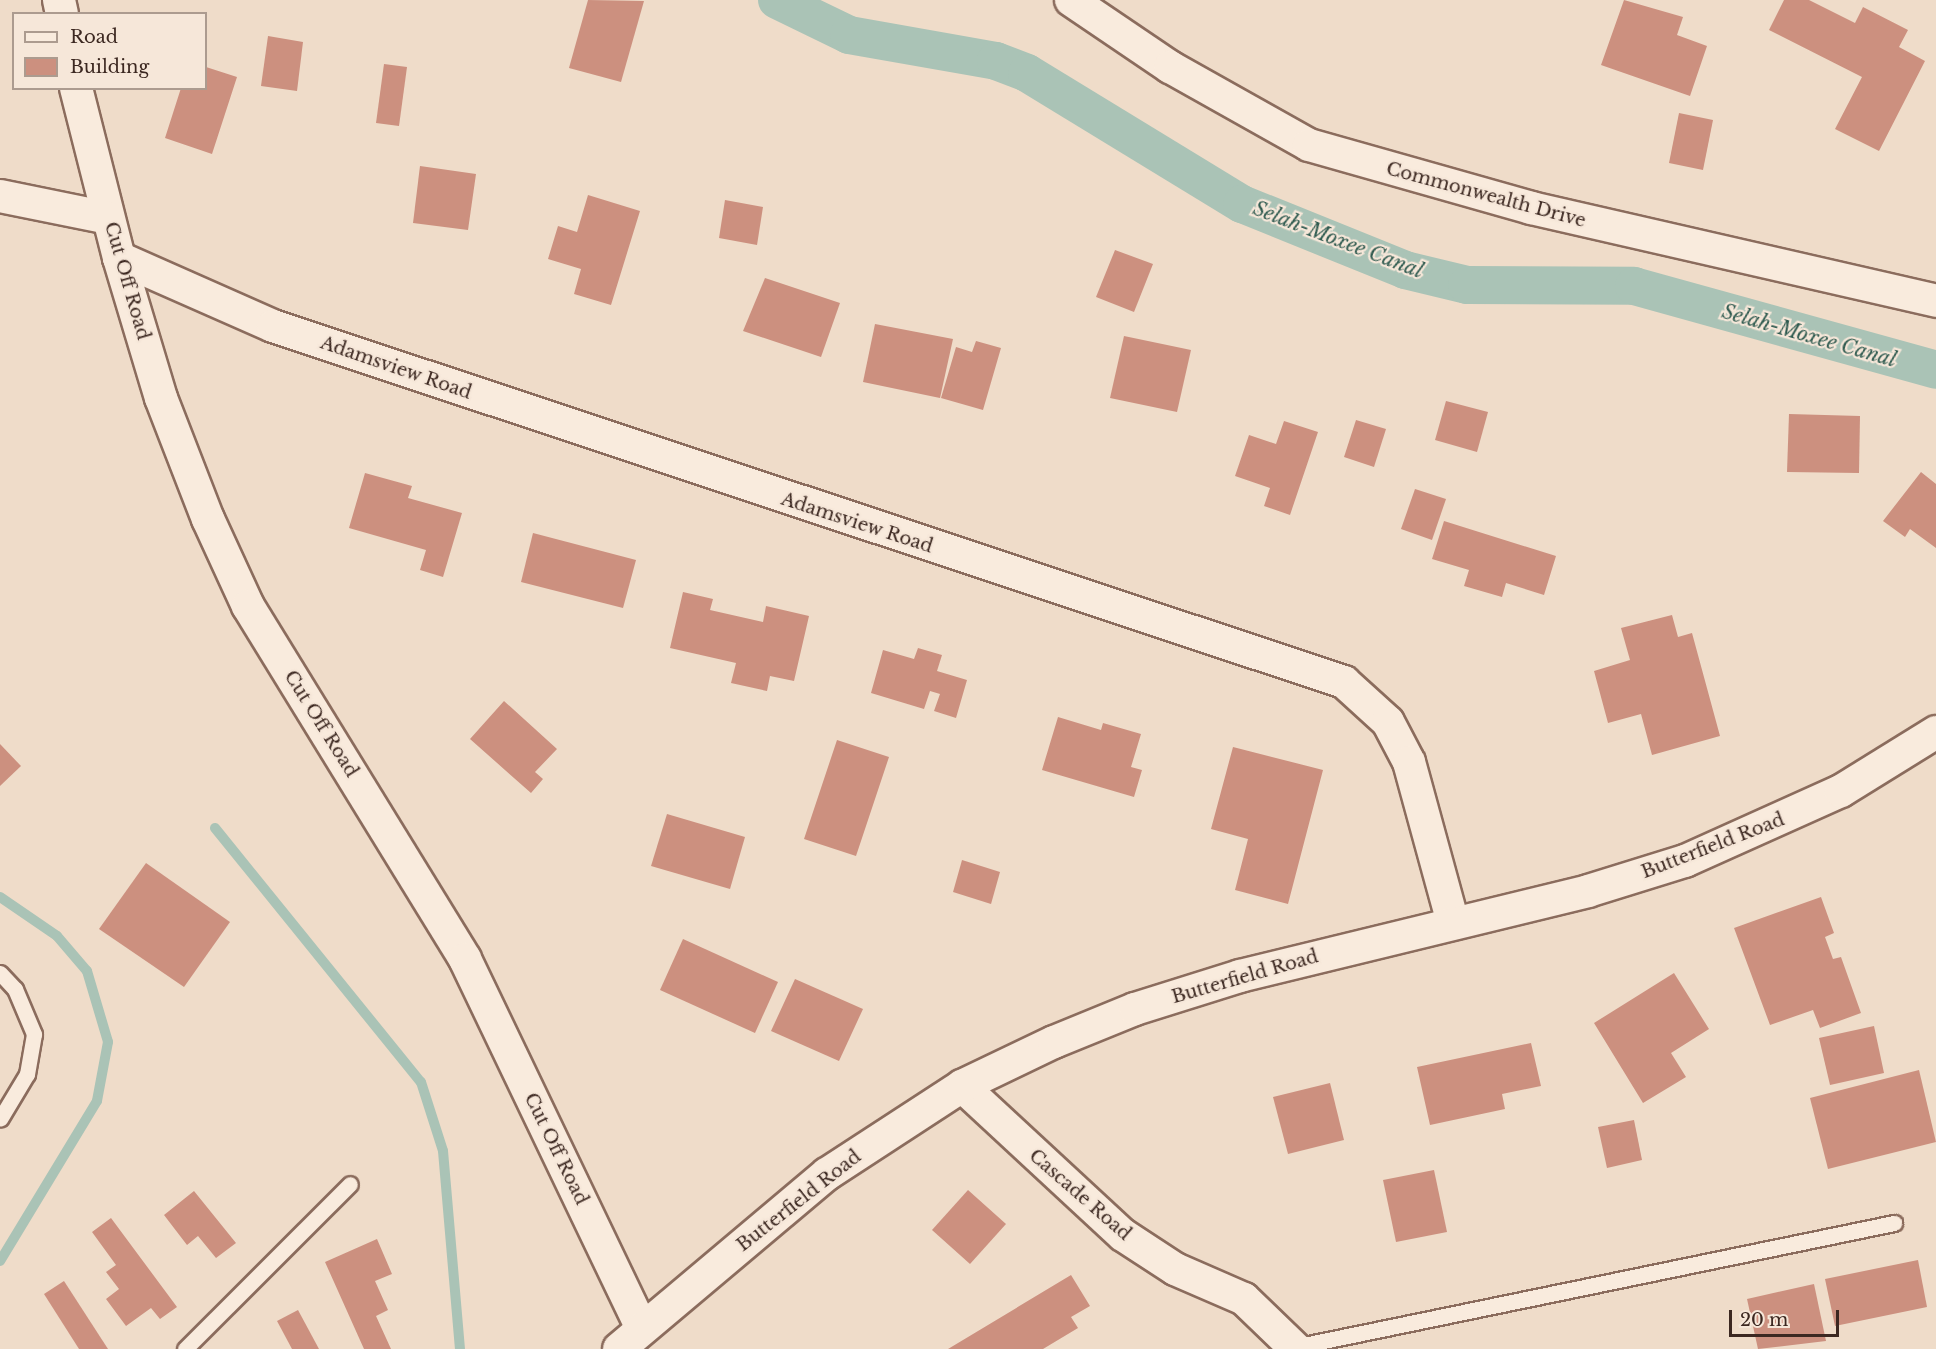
<!DOCTYPE html>
<style>
body{margin:0}
#map{position:relative;width:1936px;height:1349px;overflow:hidden;background:#efdcc9;font-family:"Libre Baskerville",serif}
div>[style]{position:absolute}
.stream>*{height:10px;margin:-5px;padding:0 5px;transform-origin:5px;border-radius:5px;background:#aac3b6}
.canal>*{height:38px;margin:-19px;padding:0 19px;transform-origin:19px;border-radius:19px;background:#aac3b6}
.building>*{inset:0;background:#cc907f}
.roads{filter:drop-shadow(2px 0 #8b6c5d) drop-shadow(-2px 0 #8b6c5d) drop-shadow(0 2px #8b6c5d) drop-shadow(0 -2px #8b6c5d)}
.lane>*{height:15px;margin:-7.5px;padding:0 7.5px;transform-origin:7.5px;border-radius:7.5px;background:#f9ebdd}
.street>*{height:32px;margin:-16px;padding:0 16px;transform-origin:16px;border-radius:16px;background:#f9ebdd}
span{translate:-50% -50%;white-space:nowrap;text-align:center;line-height:1.15;-webkit-text-stroke:4.5px #f6e7d9;paint-order:stroke}
.street-label{font-size:18px;color:#3c2821}
.water-label{font-size:20px;color:#305b50;font-style:italic}
.legend{position:absolute;left:12px;top:12px;width:195px;height:78px;box-sizing:border-box;background:#f6e7d9;border:2px solid #ac9b8f;margin:0;padding:8px 10px;list-style:none;font-size:18px;color:#3c2821}
.legend li{display:flex;align-items:center;gap:12px;height:30px}
.legend b{width:30px;border:2px solid #ac9b8f}
.scale{position:absolute;left:1729px;top:1310px;width:110px;height:27px;box-sizing:border-box;border:3px solid #3c2821;border-top:0;padding-left:8px;font-size:18px;line-height:21px;white-space:nowrap;color:#3c2821;-webkit-text-stroke:4px #f6e7d9;paint-order:stroke}
</style>
<div id="map">
<div class="stream">
<i style="left:215px;top:828px;width:327px;rotate:51deg"></i>
<i style="left:421px;top:1082px;width:72px;rotate:72.3deg"></i>
<i style="left:443px;top:1151px;width:199px;rotate:85.1deg"></i>
<i style="left:0;top:897px;width:69px;rotate:34.4deg"></i>
<i style="left:57px;top:936px;width:46px;rotate:49.4deg"></i>
<i style="left:87px;top:971px;width:74px;rotate:73.5deg"></i>
<i style="left:108px;top:1042px;width:60px;rotate:100.6deg"></i>
<i style="left:97px;top:1101px;width:187px;rotate:121.2deg"></i>
</div>
<div class="canal">
<i style="left:777px;top:0;width:80px;rotate:25.9deg"></i>
<i style="left:849px;top:35px;width:149px;rotate:10deg"></i>
<i style="left:996px;top:61px;width:33px;rotate:21deg"></i>
<i style="left:1027px;top:73px;width:252px;rotate:31.4deg"></i>
<i style="left:1242px;top:204px;width:176px;rotate:22deg"></i>
<i style="left:1405px;top:270px;width:64px;rotate:13.6deg"></i>
<i style="left:1467px;top:285px;width:167px;rotate:0.3deg"></i>
<i style="left:1634px;top:286px;width:313px;rotate:15.5deg"></i>
</div>
<div class="building">
<i style="clip-path:polygon(588px 0,644px 1px,621px 82px,569px 68px)"></i>
<i style="clip-path:polygon(1624px 0,1683px 17px,1677px 35px,1707px 46px,1690px 96px,1601px 65px)"></i>
<i style="clip-path:polygon(1784px 0,1809px 0,1855px 23px,1863px 7px,1908px 30px,1899px 47px,1925px 61px,1879px 151px,1835px 129px,1862px 77px,1769px 30px)"></i>
<i style="clip-path:polygon(268px 36px,303px 42px,297px 91px,261px 86px)"></i>
<i style="clip-path:polygon(384px 64px,407px 67px,399px 126px,376px 123px)"></i>
<i style="clip-path:polygon(206px 67px,237px 77px,212px 154px,165px 138px,181px 88px,206px 88px)"></i>
<i style="clip-path:polygon(1679px 113px,1713px 120px,1703px 170px,1669px 163px)"></i>
<i style="clip-path:polygon(420px 166px,476px 174px,468px 230px,413px 223px)"></i>
<i style="clip-path:polygon(588px 195px,640px 211px,611px 305px,574px 294px,581px 269px,548px 259px,558px 226px,577px 232px)"></i>
<i style="clip-path:polygon(725px 200px,763px 207px,757px 245px,719px 238px)"></i>
<i style="clip-path:polygon(1115px 250px,1153px 264px,1134px 312px,1096px 297px)"></i>
<i style="clip-path:polygon(765px 278px,840px 303px,821px 357px,743px 331px)"></i>
<i style="clip-path:polygon(875px 324px,953px 339px,940px 398px,863px 382px)"></i>
<i style="clip-path:polygon(1124px 336px,1191px 350px,1177px 412px,1110px 398px)"></i>
<i style="clip-path:polygon(976px 341px,1001px 348px,983px 410px,941px 398px,956px 347px,972px 352px)"></i>
<i style="clip-path:polygon(1446px 401px,1488px 412px,1477px 452px,1435px 440px)"></i>
<i style="clip-path:polygon(1789px 414px,1860px 416px,1859px 473px,1787px 472px)"></i>
<i style="clip-path:polygon(1356px 420px,1386px 429px,1374px 467px,1344px 457px)"></i>
<i style="clip-path:polygon(1284px 421px,1318px 432px,1290px 515px,1264px 506px,1270px 488px,1235px 476px,1249px 435px,1276px 444px)"></i>
<i style="clip-path:polygon(1921px 472px,1936px 484px,1936px 548px,1910px 529px,1905px 537px,1883px 521px)"></i>
<i style="clip-path:polygon(365px 473px,412px 486px,408px 498px,462px 513px,443px 577px,420px 570px,426px 550px,349px 528px)"></i>
<i style="clip-path:polygon(1415px 489px,1446px 499px,1432px 540px,1401px 529px)"></i>
<i style="clip-path:polygon(1444px 521px,1556px 556px,1544px 595px,1506px 583px,1502px 597px,1464px 586px,1469px 570px,1432px 559px)"></i>
<i style="clip-path:polygon(533px 533px,636px 560px,623px 608px,521px 582px)"></i>
<i style="clip-path:polygon(683px 592px,713px 599px,710px 610px,763px 622px,766px 606px,809px 616px,794px 681px,770px 676px,767px 691px,731px 683px,736px 663px,670px 648px)"></i>
<i style="clip-path:polygon(1672px 615px,1678px 637px,1692px 633px,1720px 736px,1652px 755px,1641px 714px,1608px 723px,1594px 671px,1630px 660px,1621px 628px)"></i>
<i style="clip-path:polygon(918px 648px,942px 655px,937px 671px,967px 680px,956px 718px,934px 711px,940px 694px,930px 691px,924px 709px,871px 693px,883px 650px,914px 659px)"></i>
<i style="clip-path:polygon(504px 701px,557px 749px,535px 772px,543px 779px,531px 793px,470px 739px)"></i>
<i style="clip-path:polygon(1058px 717px,1101px 730px,1103px 723px,1141px 734px,1131px 767px,1142px 770px,1134px 797px,1042px 770px)"></i>
<i style="clip-path:polygon(837px 740px,889px 757px,856px 856px,804px 839px)"></i>
<i style="clip-path:polygon(0 744px,21px 766px,0 786px)"></i>
<i style="clip-path:polygon(1233px 747px,1323px 770px,1288px 904px,1235px 890px,1248px 839px,1211px 829px)"></i>
<i style="clip-path:polygon(667px 814px,745px 837px,730px 889px,651px 866px)"></i>
<i style="clip-path:polygon(962px 860px,1000px 872px,991px 904px,953px 892px)"></i>
<i style="clip-path:polygon(146px 863px,230px 922px,184px 987px,99px 929px)"></i>
<i style="clip-path:polygon(1821px 897px,1834px 933px,1825px 937px,1833px 959px,1841px 957px,1861px 1013px,1820px 1028px,1813px 1010px,1770px 1025px,1734px 928px)"></i>
<i style="clip-path:polygon(683px 939px,778px 982px,755px 1033px,660px 990px)"></i>
<i style="clip-path:polygon(1674px 973px,1709px 1029px,1671px 1053px,1686px 1077px,1643px 1103px,1594px 1023px)"></i>
<i style="clip-path:polygon(795px 979px,863px 1009px,839px 1061px,771px 1031px)"></i>
<i style="clip-path:polygon(1874px 1026px,1884px 1073px,1830px 1085px,1819px 1038px)"></i>
<i style="clip-path:polygon(1531px 1043px,1541px 1086px,1502px 1094px,1505px 1109px,1430px 1125px,1417px 1067px)"></i>
<i style="clip-path:polygon(1919px 1070px,1936px 1142px,1828px 1169px,1810px 1098px)"></i>
<i style="clip-path:polygon(1330px 1083px,1344px 1140px,1288px 1154px,1273px 1097px)"></i>
<i style="clip-path:polygon(1634px 1120px,1642px 1160px,1607px 1168px,1598px 1127px)"></i>
<i style="clip-path:polygon(1434px 1170px,1447px 1232px,1396px 1242px,1383px 1180px)"></i>
<i style="clip-path:polygon(968px 1190px,1006px 1224px,970px 1264px,932px 1230px)"></i>
<i style="clip-path:polygon(194px 1191px,236px 1243px,216px 1258px,198px 1236px,187px 1245px,164px 1215px)"></i>
<i style="clip-path:polygon(111px 1218px,177px 1307px,160px 1319px,151px 1308px,126px 1326px,106px 1299px,119px 1289px,106px 1272px,116px 1265px,92px 1232px)"></i>
<i style="clip-path:polygon(377px 1239px,392px 1274px,375px 1281px,388px 1310px,376px 1316px,391px 1349px,364px 1349px,325px 1262px)"></i>
<i style="clip-path:polygon(1918px 1260px,1927px 1307px,1835px 1326px,1825px 1279px)"></i>
<i style="clip-path:polygon(1071px 1275px,1090px 1306px,1071px 1317px,1078px 1328px,1043px 1349px,948px 1349px)"></i>
<i style="clip-path:polygon(64px 1281px,108px 1349px,79px 1349px,44px 1294px)"></i>
<i style="clip-path:polygon(1814px 1284px,1826px 1341px,1758px 1349px,1747px 1299px)"></i>
<i style="clip-path:polygon(298px 1310px,319px 1349px,292px 1349px,277px 1321px)"></i>
</div>
<div class="roads">
<div class="lane">
<i style="left:0;top:973px;width:22px;rotate:47deg"></i>
<i style="left:15px;top:989px;width:49px;rotate:67.1deg"></i>
<i style="left:34px;top:1034px;width:41px;rotate:99.9deg"></i>
<i style="left:27px;top:1074px;width:52px;rotate:121deg"></i>
<i style="left:1294px;top:1347px;width:613px;rotate:-11.68deg"></i>
<i style="left:185px;top:1349px;width:233px;rotate:-45deg"></i>
</div>
<div class="street">
<i style="left:59px;top:0;width:14px;rotate:78deg"></i>
<i style="left:1071px;top:0;width:120px;rotate:34.1deg"></i>
<i style="left:1170px;top:67px;width:159px;rotate:29.3deg"></i>
<i style="left:1309px;top:145px;width:231px;rotate:15.8deg"></i>
<i style="left:1531px;top:208px;width:416px;rotate:12.9deg"></i>
<i style="left:76px;top:88px;width:175px;rotate:75.8deg"></i>
<i style="left:119px;top:258px;width:146px;rotate:73.3deg"></i>
<i style="left:161px;top:398px;width:130px;rotate:68.8deg"></i>
<i style="left:208px;top:519px;width:96px;rotate:65.3deg"></i>
<i style="left:248px;top:606px;width:414px;rotate:58.4deg"></i>
<i style="left:465px;top:959px;width:409px;rotate:64.4deg"></i>
<i style="left:0;top:196px;width:110px;rotate:11.5deg"></i>
<i style="left:119px;top:258px;width:168px;rotate:23.8deg"></i>
<i style="left:273px;top:326px;width:1129px;rotate:18.39deg"></i>
<i style="left:1344px;top:682px;width:59px;rotate:42.3deg"></i>
<i style="left:1388px;top:722px;width:45px;rotate:62.3deg"></i>
<i style="left:1409px;top:762px;width:167px;rotate:74.7deg"></i>
<i style="left:962px;top:1086px;width:219px;rotate:42.8deg"></i>
<i style="left:1123px;top:1235px;width:62px;rotate:33.2deg"></i>
<i style="left:1175px;top:1269px;width:75px;rotate:23.5deg"></i>
<i style="left:1244px;top:1299px;width:72px;rotate:43.9deg"></i>
<i style="left:619px;top:1349px;width:272px;rotate:-40.1deg"></i>
<i style="left:827px;top:1174px;width:161px;rotate:-33.1deg"></i>
<i style="left:962px;top:1086px;width:102px;rotate:-25.6deg"></i>
<i style="left:1054px;top:1042px;width:87px;rotate:-22.2deg"></i>
<i style="left:1135px;top:1009px;width:110px;rotate:-17.4deg"></i>
<i style="left:1240px;top:976px;width:358px;rotate:-13.7deg"></i>
<i style="left:1588px;top:891px;width:102px;rotate:-17.2deg"></i>
<i style="left:1685px;top:861px;width:171px;rotate:-24.2deg"></i>
<i style="left:1841px;top:791px;width:112px;rotate:-31.8deg"></i>
</div>
</div>
<div class="street-label">
<span style="left:1486px;top:195px;rotate:15deg">Commonwealth Drive</span>
<span style="left:127px;top:281px;rotate:74deg">Cut Off Road</span>
<span style="left:396px;top:368px;rotate:19deg">Adamsview Road</span>
<span style="left:857px;top:523px;rotate:18deg">Adamsview Road</span>
<span style="left:321px;top:724px;rotate:58deg">Cut Off Road</span>
<span style="left:1713px;top:846px;rotate:-21deg">Butterfield Road</span>
<span style="left:1245px;top:977px;rotate:-16deg">Butterfield Road</span>
<span style="left:556px;top:1149px;rotate:64deg">Cut Off Road</span>
<span style="left:1080px;top:1195px;rotate:41deg">Cascade Road</span>
<span style="left:799px;top:1201px;rotate:-38deg">Butterfield Road</span>
</div>
<div class="water-label">
<span style="left:1338px;top:240px;rotate:21deg">Selah-Moxee Canal</span>
<span style="left:1809px;top:336px;rotate:16deg">Selah-Moxee Canal</span>
</div>
<ul class="legend">
<li><b style="height:8px;background:#f9ebdd"></b>Road</li>
<li><b style="height:16px;background:#cc907f"></b>Building</li>
</ul>
<div class="scale">20 m</div>
</div>
